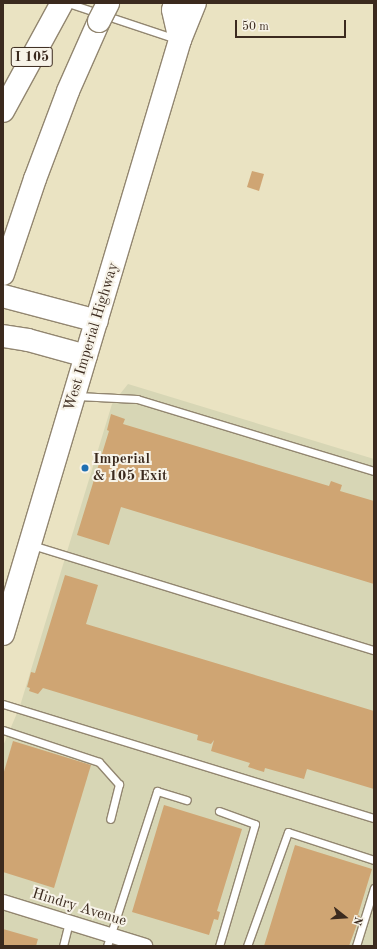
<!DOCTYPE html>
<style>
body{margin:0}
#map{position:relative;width:377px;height:949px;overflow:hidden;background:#eae3c2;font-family:"Old Standard TT",serif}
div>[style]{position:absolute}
.built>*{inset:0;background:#d7d6b5}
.building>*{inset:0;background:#cfa573}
.roads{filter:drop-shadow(1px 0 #928670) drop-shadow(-1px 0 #928670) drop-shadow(0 1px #928670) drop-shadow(0 -1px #928670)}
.lane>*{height:7px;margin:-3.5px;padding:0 3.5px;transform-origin:3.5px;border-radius:3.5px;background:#fff}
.street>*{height:14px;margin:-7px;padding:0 7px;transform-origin:7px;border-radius:7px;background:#fff}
.primary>*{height:22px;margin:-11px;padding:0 11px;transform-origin:11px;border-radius:11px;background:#fff}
.highway>*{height:22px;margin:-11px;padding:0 11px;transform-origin:11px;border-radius:11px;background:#fff}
.bridges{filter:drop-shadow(1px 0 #928670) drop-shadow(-1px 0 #928670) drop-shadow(0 1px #928670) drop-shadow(0 -1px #928670)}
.highway-bridge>*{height:22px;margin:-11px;padding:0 11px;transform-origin:11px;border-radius:11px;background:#fff}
.dots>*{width:11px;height:11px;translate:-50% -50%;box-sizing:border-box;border:2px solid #f7f3e8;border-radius:50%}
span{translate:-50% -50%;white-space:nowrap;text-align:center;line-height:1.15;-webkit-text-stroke:4px #f7f3e8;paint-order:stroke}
.shield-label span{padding:1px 3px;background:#f7f3e8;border:1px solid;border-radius:3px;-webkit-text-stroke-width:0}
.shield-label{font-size:14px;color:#3b2a1e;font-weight:700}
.street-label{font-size:15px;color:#3b2a1e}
.poi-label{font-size:15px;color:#3b2a1e;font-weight:700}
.left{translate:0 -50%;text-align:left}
.frame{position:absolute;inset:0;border:4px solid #3b2a1e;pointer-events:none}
.north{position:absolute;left:325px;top:897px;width:40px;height:40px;-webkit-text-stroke:3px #f7f3e8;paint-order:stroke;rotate:107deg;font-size:11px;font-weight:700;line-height:16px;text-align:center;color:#3b2a1e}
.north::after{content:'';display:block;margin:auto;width:14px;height:18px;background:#3b2a1e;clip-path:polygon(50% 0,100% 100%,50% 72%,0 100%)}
.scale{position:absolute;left:235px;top:20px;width:111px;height:18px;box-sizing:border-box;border:2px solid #3b2a1e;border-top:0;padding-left:5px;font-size:12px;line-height:14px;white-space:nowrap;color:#3b2a1e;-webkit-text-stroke:3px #f7f3e8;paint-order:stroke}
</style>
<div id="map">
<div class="built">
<i style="clip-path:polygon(128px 384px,374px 459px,374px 946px,3px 946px,3px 746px,20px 706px,112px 404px)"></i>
</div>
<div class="building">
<i style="clip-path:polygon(252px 171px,264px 174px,259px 191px,247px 187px)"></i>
<i style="clip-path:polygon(111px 414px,125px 419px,123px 424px,329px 486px,331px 481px,342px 485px,340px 491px,374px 501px,374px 584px,121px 507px,109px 545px,77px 535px,109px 431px,107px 430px)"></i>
<i style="clip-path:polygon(65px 575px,98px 585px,86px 624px,374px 711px,374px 789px,307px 769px,304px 779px,265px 768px,264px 772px,248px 767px,250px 763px,211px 751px,214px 740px,211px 744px,197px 740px,198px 735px,43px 688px,38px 694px,29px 691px,30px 688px,27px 687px,31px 672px,35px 673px)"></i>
<i style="clip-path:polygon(13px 741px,91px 765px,54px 888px,3px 872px,3px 775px)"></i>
<i style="clip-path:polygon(164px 805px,242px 829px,217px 911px,220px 912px,218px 920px,214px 919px,209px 935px,132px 912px)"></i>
<i style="clip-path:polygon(295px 845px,372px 869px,358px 915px,360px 916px,349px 946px,264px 946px)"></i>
<i style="clip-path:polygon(3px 929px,38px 939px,36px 946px,3px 946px)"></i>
</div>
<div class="roads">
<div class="lane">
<i style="left:68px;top:3px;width:114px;rotate:18.4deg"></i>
<i style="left:77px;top:396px;width:60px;rotate:2.9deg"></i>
<i style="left:137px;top:399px;width:248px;rotate:16.9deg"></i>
<i style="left:32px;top:545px;width:358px;rotate:17.1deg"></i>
<i style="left:3px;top:704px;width:388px;rotate:17.1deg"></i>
<i style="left:3px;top:730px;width:101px;rotate:18.4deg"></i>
<i style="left:99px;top:762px;width:30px;rotate:48deg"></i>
<i style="left:119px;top:784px;width:36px;rotate:104deg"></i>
<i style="left:219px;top:811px;width:38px;rotate:20deg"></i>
<i style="left:255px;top:824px;width:127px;rotate:106.4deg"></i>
<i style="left:63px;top:946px;width:25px;rotate:-76deg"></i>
<i style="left:107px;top:946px;width:163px;rotate:-72.1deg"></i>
<i style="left:157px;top:791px;width:31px;rotate:17deg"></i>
<i style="left:247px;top:946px;width:121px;rotate:-70.2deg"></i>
<i style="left:288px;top:832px;width:90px;rotate:18deg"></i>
<i style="left:356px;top:946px;width:61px;rotate:-72.8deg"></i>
</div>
<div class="street">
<i style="left:3px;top:902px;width:149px;rotate:17.2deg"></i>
</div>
<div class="primary">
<i style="left:175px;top:3px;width:7px;rotate:106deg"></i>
<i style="left:173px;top:10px;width:31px;rotate:77deg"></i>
<i style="left:3px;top:634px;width:620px;rotate:-73.41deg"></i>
<i style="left:180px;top:40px;width:40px;rotate:-68deg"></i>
</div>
<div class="highway">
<i style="left:3px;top:111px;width:123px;rotate:-61.4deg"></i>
<i style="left:3px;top:274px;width:100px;rotate:-71.4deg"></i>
<i style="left:35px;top:179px;width:94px;rotate:-69.4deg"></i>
<i style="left:68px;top:91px;width:77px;rotate:-66.1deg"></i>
<i style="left:3px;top:296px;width:97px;rotate:14.9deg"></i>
<i style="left:3px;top:336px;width:25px;rotate:9deg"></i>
<i style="left:28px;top:340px;width:60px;rotate:15.4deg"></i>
</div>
</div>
<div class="bridges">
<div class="highway-bridge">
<i style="left:99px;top:21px;width:20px;rotate:-63deg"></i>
</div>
</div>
<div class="dots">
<i style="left:85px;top:468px;background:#1f6fb2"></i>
</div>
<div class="shield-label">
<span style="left:32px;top:57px">I 105</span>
</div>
<div class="street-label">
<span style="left:92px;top:337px;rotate:-73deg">West Imperial Highway</span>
<span style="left:79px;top:908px;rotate:17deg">Hindry Avenue</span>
</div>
<div class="poi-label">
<span class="left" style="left:93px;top:468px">Imperial<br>&amp; 105 Exit</span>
</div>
<div class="frame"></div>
<div class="north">N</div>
<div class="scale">50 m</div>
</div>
